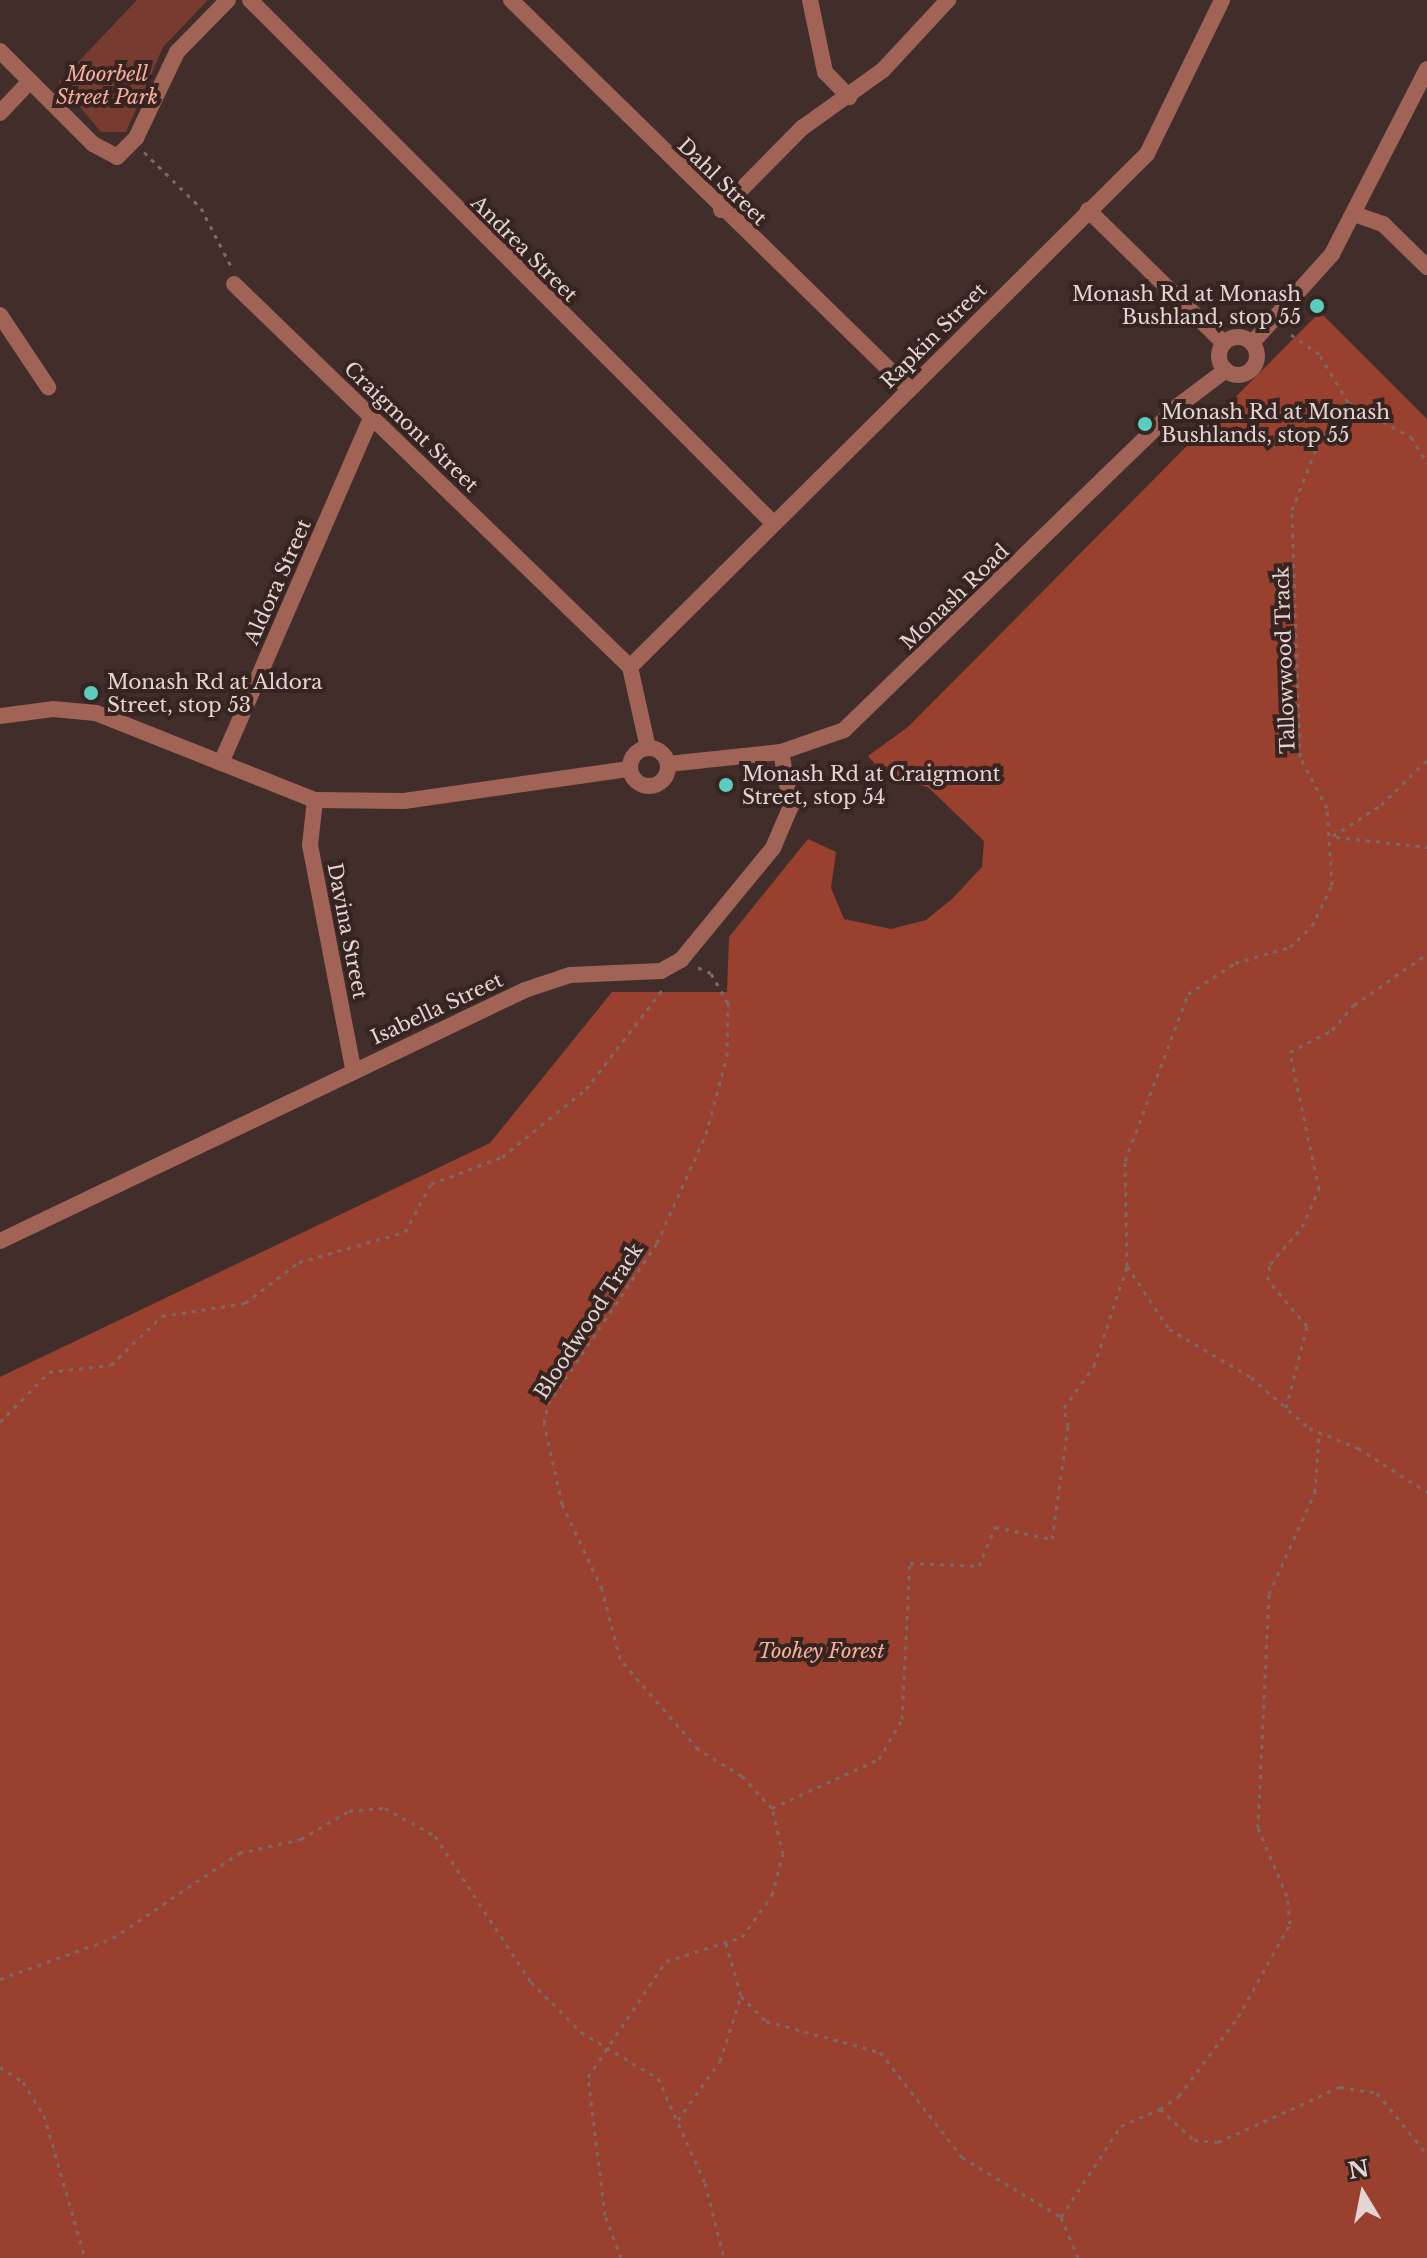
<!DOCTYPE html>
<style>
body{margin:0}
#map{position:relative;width:1427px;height:2258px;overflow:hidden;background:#412e2a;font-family:"Libre Baskerville",serif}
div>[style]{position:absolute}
.green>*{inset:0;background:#773c2f}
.forest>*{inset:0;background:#9a402e}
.path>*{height:3px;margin-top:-1.5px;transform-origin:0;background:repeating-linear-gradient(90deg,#7a6966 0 4px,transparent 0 10px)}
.minor>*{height:16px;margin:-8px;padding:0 8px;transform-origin:8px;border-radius:8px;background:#a06355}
.tertiary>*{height:16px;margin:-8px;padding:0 8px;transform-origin:8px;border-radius:8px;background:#a06355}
.tertiary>.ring{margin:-8px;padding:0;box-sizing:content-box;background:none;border:16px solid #a06355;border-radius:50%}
.dots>*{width:22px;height:22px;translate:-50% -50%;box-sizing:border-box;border:4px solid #362420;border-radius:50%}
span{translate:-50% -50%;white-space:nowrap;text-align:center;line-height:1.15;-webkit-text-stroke:8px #362420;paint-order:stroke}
.park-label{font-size:20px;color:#faaf9d;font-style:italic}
.street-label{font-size:20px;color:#e2d5d3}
.poi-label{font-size:20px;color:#e2d5d3}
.right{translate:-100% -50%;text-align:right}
.left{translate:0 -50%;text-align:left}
.north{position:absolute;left:1323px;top:2154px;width:80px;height:80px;-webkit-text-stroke:6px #362420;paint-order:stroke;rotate:350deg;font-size:22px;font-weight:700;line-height:32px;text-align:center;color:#e2d5d3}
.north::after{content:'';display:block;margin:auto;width:28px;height:36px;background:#e2d5d3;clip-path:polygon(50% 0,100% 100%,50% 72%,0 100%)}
</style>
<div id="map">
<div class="green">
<i style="clip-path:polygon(137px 0,208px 0,163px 47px,126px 132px,101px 132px,59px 82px)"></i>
</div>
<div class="forest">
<i style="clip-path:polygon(1320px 312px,1427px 419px,1427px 2258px,0 2258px,0 1377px,490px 1143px,612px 992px,727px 992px,729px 937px,808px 839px,836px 852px,831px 888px,844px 919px,891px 929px,926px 920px,952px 899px,982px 867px,984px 841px,929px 788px,881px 770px,868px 756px,908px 727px)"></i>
</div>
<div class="path">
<i style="left:144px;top:152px;width:80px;rotate:44.5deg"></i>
<i style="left:201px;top:208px;width:68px;rotate:62.7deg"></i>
<i style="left:1348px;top:402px;width:72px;rotate:29.1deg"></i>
<i style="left:1411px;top:437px;width:31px;rotate:58deg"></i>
<i style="left:1333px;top:836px;width:57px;rotate:-32.9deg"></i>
<i style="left:1381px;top:805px;width:64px;rotate:-44.4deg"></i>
<i style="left:1336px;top:837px;width:92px;rotate:6.3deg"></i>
<i style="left:1127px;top:1266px;width:76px;rotate:56.3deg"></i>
<i style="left:1169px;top:1329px;width:95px;rotate:30.3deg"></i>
<i style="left:1251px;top:1377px;width:77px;rotate:41.3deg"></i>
<i style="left:1309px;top:1428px;width:53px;rotate:22.2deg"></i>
<i style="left:1358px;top:1448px;width:82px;rotate:32.5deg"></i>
<i style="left:1286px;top:1408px;width:85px;rotate:-75.6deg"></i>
<i style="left:1307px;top:1326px;width:60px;rotate:-130.3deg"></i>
<i style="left:1268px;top:1280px;width:16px;rotate:-83deg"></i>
<i style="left:1270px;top:1264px;width:49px;rotate:-49.1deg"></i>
<i style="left:1302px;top:1227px;width:42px;rotate:-65.9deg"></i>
<i style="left:1319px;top:1189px;width:140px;rotate:-102deg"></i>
<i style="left:1290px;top:1052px;width:47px;rotate:-27.6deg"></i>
<i style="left:1332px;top:1030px;width:33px;rotate:-49deg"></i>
<i style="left:1354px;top:1005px;width:89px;rotate:-34.9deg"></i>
<i style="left:0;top:1422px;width:70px;rotate:-45.6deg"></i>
<i style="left:49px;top:1372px;width:62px;rotate:-6.4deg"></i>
<i style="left:111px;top:1365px;width:71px;rotate:-43.9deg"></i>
<i style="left:162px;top:1316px;width:84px;rotate:-8.9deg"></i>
<i style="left:245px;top:1303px;width:68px;rotate:-37.2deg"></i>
<i style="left:299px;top:1262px;width:110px;rotate:-15.8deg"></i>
<i style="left:405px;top:1232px;width:55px;rotate:-61.6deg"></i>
<i style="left:431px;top:1184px;width:76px;rotate:-20.8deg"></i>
<i style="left:502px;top:1157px;width:108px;rotate:-39deg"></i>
<i style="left:586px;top:1089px;width:126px;rotate:-52.4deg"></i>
<i style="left:772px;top:1808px;width:118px;rotate:-24.6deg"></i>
<i style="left:879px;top:1759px;width:46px;rotate:-60.1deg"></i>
<i style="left:902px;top:1719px;width:156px;rotate:-87.1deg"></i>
<i style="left:910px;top:1563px;width:69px;rotate:2.5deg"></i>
<i style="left:979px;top:1566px;width:42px;rotate:-67.7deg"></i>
<i style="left:995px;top:1527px;width:58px;rotate:11.9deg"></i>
<i style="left:1052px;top:1539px;width:114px;rotate:-81.9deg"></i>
<i style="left:1068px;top:1426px;width:18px;rotate:-103deg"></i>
<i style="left:1064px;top:1408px;width:52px;rotate:-54.5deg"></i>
<i style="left:1094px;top:1366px;width:105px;rotate:-71.7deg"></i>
<i style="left:1127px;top:1266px;width:105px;rotate:-91.1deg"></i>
<i style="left:1125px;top:1161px;width:178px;rotate:-69.3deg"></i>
<i style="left:1188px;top:994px;width:56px;rotate:-33.4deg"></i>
<i style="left:1235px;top:963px;width:57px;rotate:-16.2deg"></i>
<i style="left:1290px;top:947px;width:30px;rotate:-44deg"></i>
<i style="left:1312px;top:926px;width:46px;rotate:-64deg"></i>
<i style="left:1332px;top:885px;width:77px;rotate:-93.7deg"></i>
<i style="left:1327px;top:808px;width:58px;rotate:-117.9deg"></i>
<i style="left:1300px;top:757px;width:247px;rotate:-91.9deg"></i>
<i style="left:1292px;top:510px;width:71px;rotate:-68.5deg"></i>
<i style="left:1318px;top:444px;width:52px;rotate:-54.5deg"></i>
<i style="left:1348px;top:402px;width:56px;rotate:-121.1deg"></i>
<i style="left:1319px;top:354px;width:40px;rotate:-145.1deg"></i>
<i style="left:726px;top:1943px;width:55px;rotate:74.2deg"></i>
<i style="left:741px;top:1996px;width:35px;rotate:45deg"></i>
<i style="left:766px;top:2021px;width:118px;rotate:15.2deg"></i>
<i style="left:880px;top:2052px;width:133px;rotate:52deg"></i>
<i style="left:962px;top:2157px;width:116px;rotate:31.2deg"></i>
<i style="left:0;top:1979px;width:120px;rotate:-19.9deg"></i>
<i style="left:113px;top:1938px;width:152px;rotate:-34deg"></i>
<i style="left:239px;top:1853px;width:64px;rotate:-12.7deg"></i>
<i style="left:301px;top:1839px;width:56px;rotate:-30.3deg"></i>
<i style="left:349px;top:1811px;width:36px;rotate:-5deg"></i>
<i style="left:385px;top:1808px;width:57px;rotate:29.2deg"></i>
<i style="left:435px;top:1836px;width:175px;rotate:56.7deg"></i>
<i style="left:531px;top:1982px;width:71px;rotate:45deg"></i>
<i style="left:581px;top:2032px;width:90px;rotate:30.9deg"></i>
<i style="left:658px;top:2078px;width:115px;rotate:65.9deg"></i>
<i style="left:705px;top:2183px;width:77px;rotate:75.8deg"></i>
<i style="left:0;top:2067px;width:27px;rotate:33deg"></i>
<i style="left:23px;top:2082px;width:39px;rotate:58deg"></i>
<i style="left:44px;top:2115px;width:149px;rotate:74deg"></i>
<i style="left:1160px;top:2109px;width:23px;rotate:-34deg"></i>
<i style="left:1179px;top:2096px;width:99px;rotate:-53.2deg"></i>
<i style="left:1238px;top:2017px;width:107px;rotate:-60.8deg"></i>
<i style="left:1290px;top:1924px;width:28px;rotate:-96deg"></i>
<i style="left:1287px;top:1896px;width:74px;rotate:-113.1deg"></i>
<i style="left:1258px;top:1828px;width:234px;rotate:-87.3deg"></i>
<i style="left:1269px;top:1594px;width:112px;rotate:-65.7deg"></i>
<i style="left:1315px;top:1492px;width:58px;rotate:-86.1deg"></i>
<i style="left:678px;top:2120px;width:72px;rotate:-54.6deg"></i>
<i style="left:720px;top:2061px;width:68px;rotate:-72.1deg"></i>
<i style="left:621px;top:2258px;width:46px;rotate:-110.4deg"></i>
<i style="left:605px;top:2215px;width:139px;rotate:-97deg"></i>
<i style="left:588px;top:2077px;width:140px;rotate:-56.1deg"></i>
<i style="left:666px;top:1961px;width:80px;rotate:-17.5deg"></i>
<i style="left:742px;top:1937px;width:52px;rotate:-54.5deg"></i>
<i style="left:772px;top:1895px;width:42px;rotate:-75deg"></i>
<i style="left:783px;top:1854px;width:47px;rotate:-103.4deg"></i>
<i style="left:772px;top:1808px;width:44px;rotate:-133.2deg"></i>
<i style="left:742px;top:1776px;width:52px;rotate:-148.5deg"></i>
<i style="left:698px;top:1749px;width:119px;rotate:-130.9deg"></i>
<i style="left:620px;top:1659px;width:72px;rotate:-104.4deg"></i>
<i style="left:602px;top:1589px;width:94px;rotate:-115.2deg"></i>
<i style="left:562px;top:1504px;width:83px;rotate:-102.5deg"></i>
<i style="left:544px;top:1423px;width:19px;rotate:-78deg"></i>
<i style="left:548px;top:1404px;width:194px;rotate:-55.9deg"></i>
<i style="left:657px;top:1243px;width:120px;rotate:-65.8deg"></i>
<i style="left:706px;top:1134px;width:81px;rotate:-74.9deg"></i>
<i style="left:727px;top:1056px;width:53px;rotate:-88.9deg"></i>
<i style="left:728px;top:1003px;width:34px;rotate:-120deg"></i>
<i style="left:711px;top:973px;width:15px;rotate:-157deg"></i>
<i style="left:1078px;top:2258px;width:44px;rotate:-112.5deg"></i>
<i style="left:1061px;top:2217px;width:109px;rotate:-56.6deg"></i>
<i style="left:1121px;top:2126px;width:43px;rotate:-23.6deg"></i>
<i style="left:1160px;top:2109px;width:46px;rotate:42.4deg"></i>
<i style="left:1194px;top:2140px;width:24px;rotate:5deg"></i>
<i style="left:1218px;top:2142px;width:134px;rotate:-24.3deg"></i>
<i style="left:1340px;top:2087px;width:37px;rotate:9deg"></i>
<i style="left:1377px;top:2093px;width:79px;rotate:50.7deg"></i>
</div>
<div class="minor">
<i style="left:250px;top:0;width:740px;rotate:45deg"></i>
<i style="left:511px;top:0;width:557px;rotate:44.34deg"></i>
<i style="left:810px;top:0;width:74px;rotate:78.2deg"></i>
<i style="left:825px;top:72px;width:35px;rotate:46deg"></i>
<i style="left:0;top:51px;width:132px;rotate:45deg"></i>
<i style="left:93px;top:144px;width:27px;rotate:28deg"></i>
<i style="left:117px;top:157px;width:27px;rotate:-45deg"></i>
<i style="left:136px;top:138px;width:95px;rotate:-64.5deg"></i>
<i style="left:177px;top:52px;width:73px;rotate:-45.6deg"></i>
<i style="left:0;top:113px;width:44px;rotate:-46.8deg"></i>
<i style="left:721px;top:210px;width:115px;rotate:-45.4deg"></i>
<i style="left:802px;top:128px;width:100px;rotate:-35.6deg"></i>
<i style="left:883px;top:70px;width:96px;rotate:-47.1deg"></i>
<i style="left:1088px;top:210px;width:190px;rotate:44.4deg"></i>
<i style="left:1354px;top:214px;width:31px;rotate:19deg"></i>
<i style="left:1383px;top:224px;width:62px;rotate:44.3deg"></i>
<i style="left:234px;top:284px;width:551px;rotate:44.04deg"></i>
<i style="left:630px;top:667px;width:83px;rotate:77.5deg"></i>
<i style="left:0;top:315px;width:87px;rotate:56.3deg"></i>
<i style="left:630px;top:667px;width:728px;rotate:-44.78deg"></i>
<i style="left:1147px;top:154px;width:171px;rotate:-64deg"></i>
<i style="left:221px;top:763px;width:378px;rotate:-66.5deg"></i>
<i style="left:315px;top:800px;width:45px;rotate:96.3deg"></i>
<i style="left:310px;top:845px;width:228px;rotate:79.1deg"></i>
<i style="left:0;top:1241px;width:582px;rotate:-25.55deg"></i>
<i style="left:525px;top:990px;width:47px;rotate:-18.4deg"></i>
<i style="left:570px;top:975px;width:91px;rotate:-2.5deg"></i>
<i style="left:661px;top:971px;width:23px;rotate:-29deg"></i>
<i style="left:681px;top:960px;width:145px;rotate:-50.6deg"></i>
<i style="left:773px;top:848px;width:46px;rotate:-66.8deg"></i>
<i style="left:791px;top:806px;width:55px;rotate:-100.5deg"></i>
</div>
<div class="tertiary">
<i class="ring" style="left:1219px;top:337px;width:22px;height:22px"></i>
<i style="left:1252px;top:343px;width:120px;rotate:-48deg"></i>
<i style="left:1332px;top:254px;width:208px;rotate:-62.8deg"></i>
<i style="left:0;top:716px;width:53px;rotate:-7.5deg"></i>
<i style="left:53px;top:709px;width:43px;rotate:5.3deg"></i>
<i style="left:96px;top:713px;width:236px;rotate:21.7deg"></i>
<i style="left:315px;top:800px;width:89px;rotate:0.6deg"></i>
<i style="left:404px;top:801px;width:228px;rotate:-8.1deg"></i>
<i class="ring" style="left:630px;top:748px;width:22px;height:22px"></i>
<i style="left:668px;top:764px;width:114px;rotate:-6.1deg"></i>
<i style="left:781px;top:752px;width:67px;rotate:-19.2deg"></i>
<i style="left:844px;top:730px;width:465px;rotate:-44.1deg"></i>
<i style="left:1178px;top:406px;width:60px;rotate:-36.9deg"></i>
</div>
<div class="dots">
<i style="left:1317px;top:306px;background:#59cebe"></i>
<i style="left:1145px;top:424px;background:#59cebe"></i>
<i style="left:91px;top:693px;background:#59cebe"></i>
<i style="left:726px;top:785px;background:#59cebe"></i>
</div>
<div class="park-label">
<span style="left:107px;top:86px">Moorbell<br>Street Park</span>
<span style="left:821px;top:1651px">Toohey Forest</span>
</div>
<div class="street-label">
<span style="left:722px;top:182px;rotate:44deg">Dahl Street</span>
<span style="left:524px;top:249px;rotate:45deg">Andrea Street</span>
<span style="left:934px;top:336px;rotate:-45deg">Rapkin Street</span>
<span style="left:411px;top:427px;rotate:44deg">Craigmont Street</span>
<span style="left:278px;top:582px;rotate:-66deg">Aldora Street</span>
<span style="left:955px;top:597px;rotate:-44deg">Monash Road</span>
<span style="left:1285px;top:660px;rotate:-92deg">Tallowwood Track</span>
<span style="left:347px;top:931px;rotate:79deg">Davina Street</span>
<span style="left:437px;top:1009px;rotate:-25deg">Isabella Street</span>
<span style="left:589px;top:1321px;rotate:-57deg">Bloodwood Track</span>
</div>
<div class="poi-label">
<span class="right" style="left:1301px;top:306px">Monash Rd at Monash<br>Bushland, stop 55</span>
<span class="left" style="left:1161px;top:424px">Monash Rd at Monash<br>Bushlands, stop 55</span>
<span class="left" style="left:107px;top:694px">Monash Rd at Aldora<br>Street, stop 53</span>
<span class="left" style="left:742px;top:786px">Monash Rd at Craigmont<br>Street, stop 54</span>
</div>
<div class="north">N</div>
</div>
